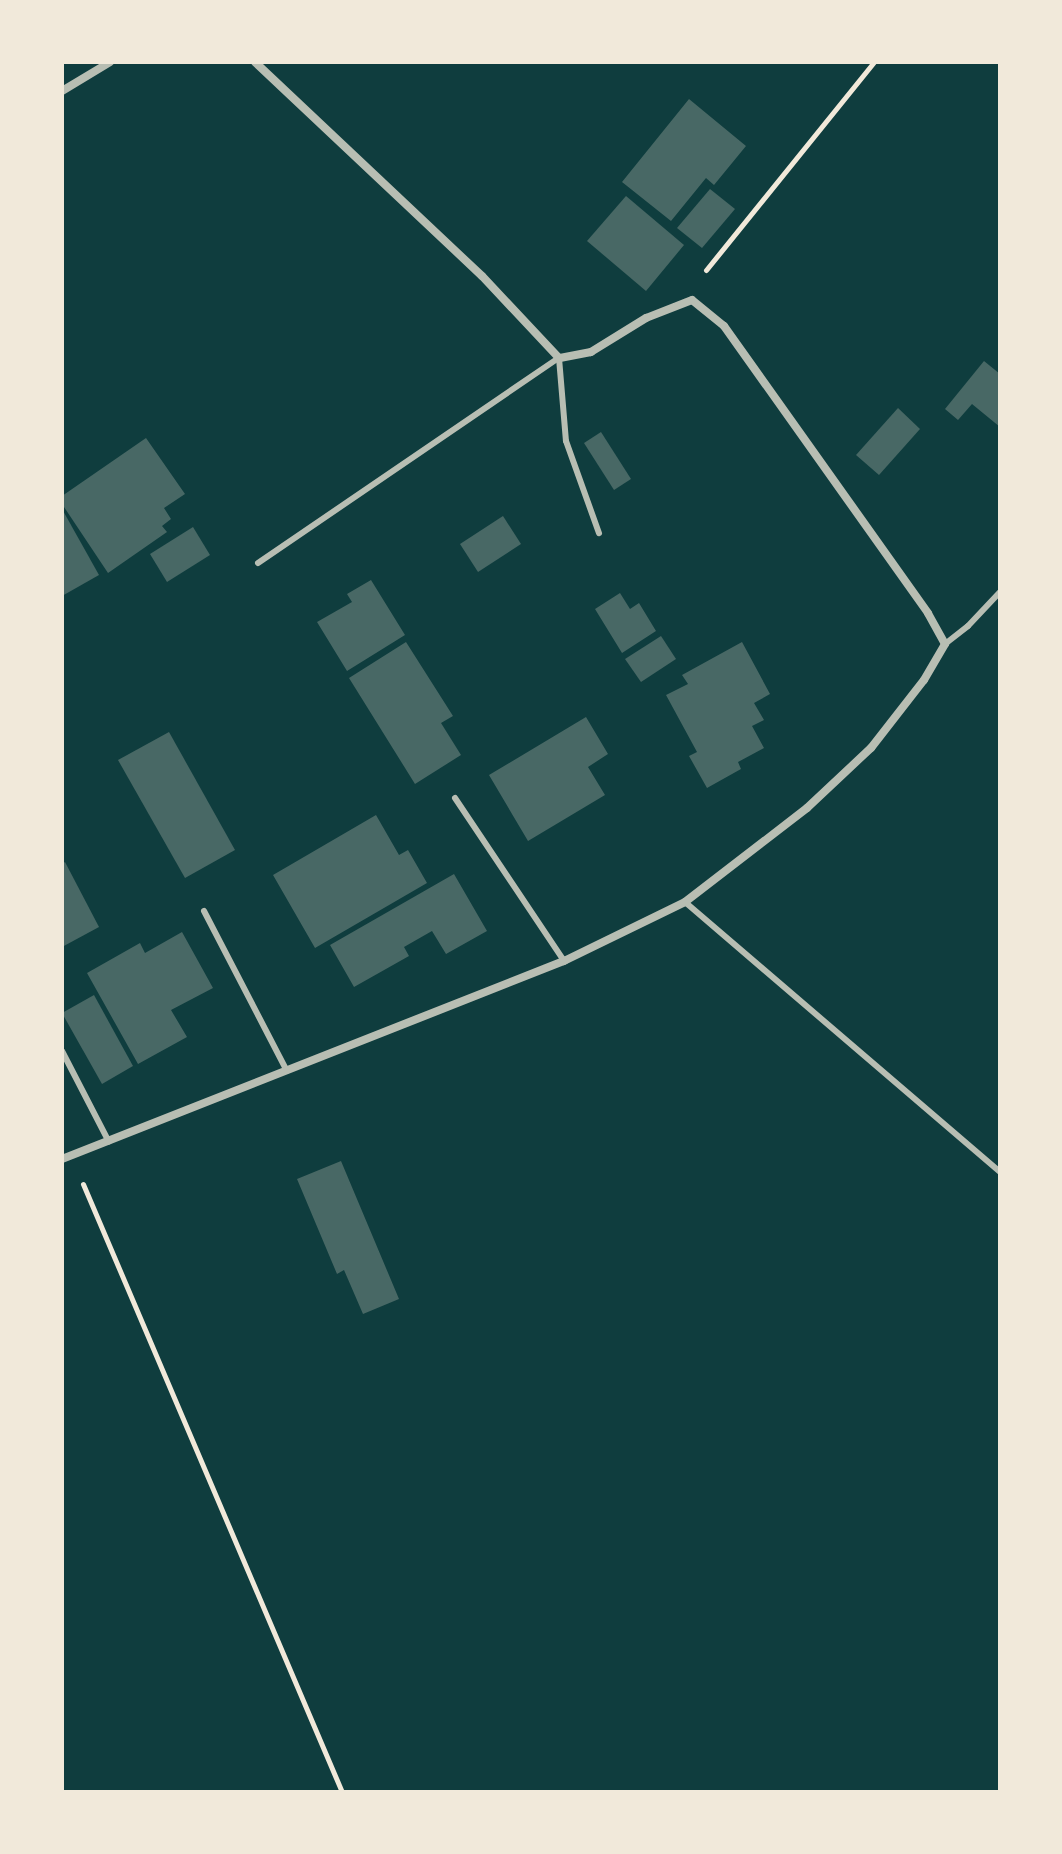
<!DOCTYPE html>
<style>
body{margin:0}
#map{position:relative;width:1062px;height:1854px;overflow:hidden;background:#0f3d3e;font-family:"IBM Plex Serif",serif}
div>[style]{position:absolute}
.building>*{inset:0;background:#486865}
.path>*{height:5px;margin:-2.5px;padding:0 2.5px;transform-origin:2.5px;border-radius:2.5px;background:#f1e9da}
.service>*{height:6px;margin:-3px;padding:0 3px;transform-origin:3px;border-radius:3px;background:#b8beb3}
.minor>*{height:8px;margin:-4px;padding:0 4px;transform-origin:4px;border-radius:4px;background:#b8beb3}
span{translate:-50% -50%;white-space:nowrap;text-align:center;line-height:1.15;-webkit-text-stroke:6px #f1e9da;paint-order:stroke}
.frame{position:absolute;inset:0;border:64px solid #f1e9da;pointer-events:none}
</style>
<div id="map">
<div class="building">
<i style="clip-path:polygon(689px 99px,746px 146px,714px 185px,706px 178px,671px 221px,622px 182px)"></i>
<i style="clip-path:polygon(710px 189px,735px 209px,702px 248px,677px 228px)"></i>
<i style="clip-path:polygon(626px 196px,684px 245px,646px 291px,587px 241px)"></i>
<i style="clip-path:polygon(984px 361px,1000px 374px,1000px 427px,972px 404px,958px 420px,945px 409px)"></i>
<i style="clip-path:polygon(898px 408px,920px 429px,879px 475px,856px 455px)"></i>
<i style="clip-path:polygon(601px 432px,631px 479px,614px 490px,584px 443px)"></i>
<i style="clip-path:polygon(146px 438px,185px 494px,164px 508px,171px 519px,162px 526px,167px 532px,108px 573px,62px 504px,62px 496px)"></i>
<i style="clip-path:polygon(62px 509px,99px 575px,62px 596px)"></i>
<i style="clip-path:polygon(503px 516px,521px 544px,478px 572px,460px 544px)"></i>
<i style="clip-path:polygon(193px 527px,210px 555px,167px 582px,150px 554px)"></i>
<i style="clip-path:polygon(371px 580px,405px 635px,347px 671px,317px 622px,352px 602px,347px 594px)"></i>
<i style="clip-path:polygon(620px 593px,630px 609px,639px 603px,656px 631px,622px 653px,595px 609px)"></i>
<i style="clip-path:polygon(661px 636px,676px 659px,641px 682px,625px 659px)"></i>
<i style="clip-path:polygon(406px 642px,453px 716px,441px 723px,461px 755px,415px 784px,349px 678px)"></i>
<i style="clip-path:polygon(742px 642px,770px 694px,754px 703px,764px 720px,752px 726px,764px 748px,738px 762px,741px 769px,707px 788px,689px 756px,697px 752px,666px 695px,688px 684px,682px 675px)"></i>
<i style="clip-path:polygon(586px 717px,608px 754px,588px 767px,605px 795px,528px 841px,489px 775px)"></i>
<i style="clip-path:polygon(169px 732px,235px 850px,185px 878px,118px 760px)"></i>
<i style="clip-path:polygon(376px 815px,399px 855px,408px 850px,427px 883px,315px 948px,273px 875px)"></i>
<i style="clip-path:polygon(65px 862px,99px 927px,62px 947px,62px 864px)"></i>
<i style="clip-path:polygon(454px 874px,487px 931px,446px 954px,432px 931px,404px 947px,409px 956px,354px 987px,330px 945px)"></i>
<i style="clip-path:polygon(182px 932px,213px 988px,171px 1010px,187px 1037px,138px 1064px,87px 973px,140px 943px,145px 953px)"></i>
<i style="clip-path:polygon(94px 995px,133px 1066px,102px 1084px,62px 1013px)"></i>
<i style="clip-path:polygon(341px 1161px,399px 1299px,363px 1314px,344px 1270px,337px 1274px,297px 1179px)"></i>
</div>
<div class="path">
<i style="left:706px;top:270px;width:267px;rotate:-51.1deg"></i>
<i style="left:83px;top:1184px;width:661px;rotate:66.93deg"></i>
</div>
<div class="service">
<i style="left:258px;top:563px;width:364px;rotate:-34.3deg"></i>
<i style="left:559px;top:358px;width:83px;rotate:85.2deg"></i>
<i style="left:566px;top:441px;width:98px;rotate:70.3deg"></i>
<i style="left:945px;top:644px;width:29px;rotate:-38deg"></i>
<i style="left:968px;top:626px;width:47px;rotate:-46.7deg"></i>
<i style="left:455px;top:798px;width:196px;rotate:56.2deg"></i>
<i style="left:685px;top:902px;width:415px;rotate:40.6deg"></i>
<i style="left:204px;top:911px;width:180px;rotate:62.6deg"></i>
<i style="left:62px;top:1051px;width:102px;rotate:62.7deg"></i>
</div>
<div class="minor">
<i style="left:62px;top:91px;width:56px;rotate:-31.1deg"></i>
<i style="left:62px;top:1159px;width:540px;rotate:-21.53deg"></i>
<i style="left:564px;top:961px;width:135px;rotate:-26deg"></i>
<i style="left:685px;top:902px;width:154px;rotate:-37.6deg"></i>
<i style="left:807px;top:808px;width:88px;rotate:-43.2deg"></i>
<i style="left:871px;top:748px;width:86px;rotate:-52.1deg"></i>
<i style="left:924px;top:680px;width:42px;rotate:-59.7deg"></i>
<i style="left:945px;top:644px;width:35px;rotate:-119deg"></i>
<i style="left:928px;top:613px;width:352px;rotate:-125.4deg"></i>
<i style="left:724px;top:326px;width:41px;rotate:-140.9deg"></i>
<i style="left:692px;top:300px;width:49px;rotate:158.6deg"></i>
<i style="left:646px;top:318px;width:65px;rotate:148.3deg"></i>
<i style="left:591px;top:352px;width:33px;rotate:169deg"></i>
<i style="left:559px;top:358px;width:112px;rotate:-133.2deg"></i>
<i style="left:482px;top:276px;width:312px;rotate:-136.7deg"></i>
</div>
<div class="frame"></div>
</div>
